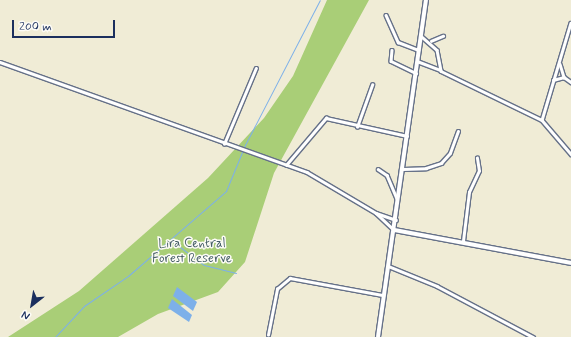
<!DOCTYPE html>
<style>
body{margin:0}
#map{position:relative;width:571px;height:337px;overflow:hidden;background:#f0ecd6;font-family:Mynerve,sans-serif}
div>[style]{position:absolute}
.green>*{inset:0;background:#a9ce77}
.water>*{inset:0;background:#7db0e9}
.stream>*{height:1px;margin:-0.5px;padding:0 0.5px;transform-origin:0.5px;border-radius:0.5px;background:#7db0e9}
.roads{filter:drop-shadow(1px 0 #667188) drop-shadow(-1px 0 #667188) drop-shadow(0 1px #667188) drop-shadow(0 -1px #667188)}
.minor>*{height:2.5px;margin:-1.25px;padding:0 1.25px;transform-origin:1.25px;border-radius:1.25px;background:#fff}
.tertiary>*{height:3.5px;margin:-1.75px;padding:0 1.75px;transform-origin:1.75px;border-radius:1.75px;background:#fff}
span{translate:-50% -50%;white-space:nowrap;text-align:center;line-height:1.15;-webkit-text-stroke:3px #fdfcf7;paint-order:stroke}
.park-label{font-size:13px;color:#465f66}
.north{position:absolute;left:12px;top:285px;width:40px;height:40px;-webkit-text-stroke:3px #fdfcf7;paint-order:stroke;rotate:211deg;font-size:11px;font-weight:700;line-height:16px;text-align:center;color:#1b2f5e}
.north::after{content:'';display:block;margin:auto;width:14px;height:18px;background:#1b2f5e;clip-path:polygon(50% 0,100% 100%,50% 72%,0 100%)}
.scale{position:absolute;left:12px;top:20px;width:103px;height:18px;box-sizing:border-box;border:2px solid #1b2f5e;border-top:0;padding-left:5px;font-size:12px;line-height:14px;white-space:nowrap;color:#1b2f5e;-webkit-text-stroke:3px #fdfcf7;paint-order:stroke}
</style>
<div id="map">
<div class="green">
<i style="clip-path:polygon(327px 0,369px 0,274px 173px,245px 262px,218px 292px,158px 314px,118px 337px,8px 337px,79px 291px,208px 178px,264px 118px,293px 76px)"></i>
</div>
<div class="water">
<i style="clip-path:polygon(177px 287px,197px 302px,193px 311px,173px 296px)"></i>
<i style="clip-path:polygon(172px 299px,192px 315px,189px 322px,168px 308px)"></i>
</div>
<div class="stream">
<i style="left:172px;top:241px;width:40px;rotate:37deg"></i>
<i style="left:204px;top:265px;width:33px;rotate:14deg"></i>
<i style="left:55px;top:337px;width:42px;rotate:-46.9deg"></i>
<i style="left:84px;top:306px;width:53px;rotate:-34.3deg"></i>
<i style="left:128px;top:276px;width:130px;rotate:-40.9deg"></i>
<i style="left:226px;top:191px;width:50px;rotate:-67.6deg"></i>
<i style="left:245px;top:145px;width:163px;rotate:-62.7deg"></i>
</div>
<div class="roads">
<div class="minor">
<i style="left:386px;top:15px;width:30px;rotate:66deg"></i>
<i style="left:398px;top:42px;width:22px;rotate:21deg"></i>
<i style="left:571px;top:23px;width:101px;rotate:106.6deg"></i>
<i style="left:542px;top:120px;width:45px;rotate:49.5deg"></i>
<i style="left:421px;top:36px;width:21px;rotate:41deg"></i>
<i style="left:437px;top:50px;width:21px;rotate:79deg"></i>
<i style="left:441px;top:71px;width:112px;rotate:25.9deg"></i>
<i style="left:431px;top:41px;width:13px;rotate:-23deg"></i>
<i style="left:392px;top:50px;width:11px;rotate:95deg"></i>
<i style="left:391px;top:61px;width:28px;rotate:26deg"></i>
<i style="left:417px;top:61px;width:25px;rotate:21deg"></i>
<i style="left:0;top:62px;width:326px;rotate:19.7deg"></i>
<i style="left:307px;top:172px;width:80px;rotate:30.7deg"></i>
<i style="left:376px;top:213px;width:21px;rotate:19deg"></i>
<i style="left:560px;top:64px;width:14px;rotate:73deg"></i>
<i style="left:564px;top:77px;width:9px;rotate:36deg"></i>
<i style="left:553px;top:80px;width:11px;rotate:-15deg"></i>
<i style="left:357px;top:127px;width:45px;rotate:-70.3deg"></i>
<i style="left:224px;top:144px;width:82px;rotate:-67.2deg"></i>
<i style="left:286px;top:165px;width:62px;rotate:-49.6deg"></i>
<i style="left:326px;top:118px;width:83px;rotate:12.5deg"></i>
<i style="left:378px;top:169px;width:11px;rotate:34deg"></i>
<i style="left:387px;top:175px;width:25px;rotate:67deg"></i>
<i style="left:403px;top:169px;width:23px;rotate:-2deg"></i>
<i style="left:426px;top:168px;width:16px;rotate:-18deg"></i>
<i style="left:441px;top:163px;width:13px;rotate:-48deg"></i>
<i style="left:450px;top:153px;width:23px;rotate:-70deg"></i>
<i style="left:376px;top:213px;width:25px;rotate:43deg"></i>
<i style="left:463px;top:241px;width:49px;rotate:-83deg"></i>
<i style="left:469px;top:192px;width:23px;rotate:-65deg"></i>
<i style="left:479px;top:171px;width:13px;rotate:-99deg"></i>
<i style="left:388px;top:266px;width:53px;rotate:22.2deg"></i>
<i style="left:437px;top:286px;width:109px;rotate:28deg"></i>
<i style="left:268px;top:335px;width:47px;rotate:-78.9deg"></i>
<i style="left:277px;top:289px;width:17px;rotate:-40deg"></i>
<i style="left:290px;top:278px;width:95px;rotate:10.4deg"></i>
</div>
<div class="tertiary">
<i style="left:395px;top:230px;width:179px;rotate:10.6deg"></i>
<i style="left:378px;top:337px;width:340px;rotate:-81.9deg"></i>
</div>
</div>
<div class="park-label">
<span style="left:192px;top:252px">Lira Central<br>Forest Reserve</span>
</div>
<div class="north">N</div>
<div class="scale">200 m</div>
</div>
